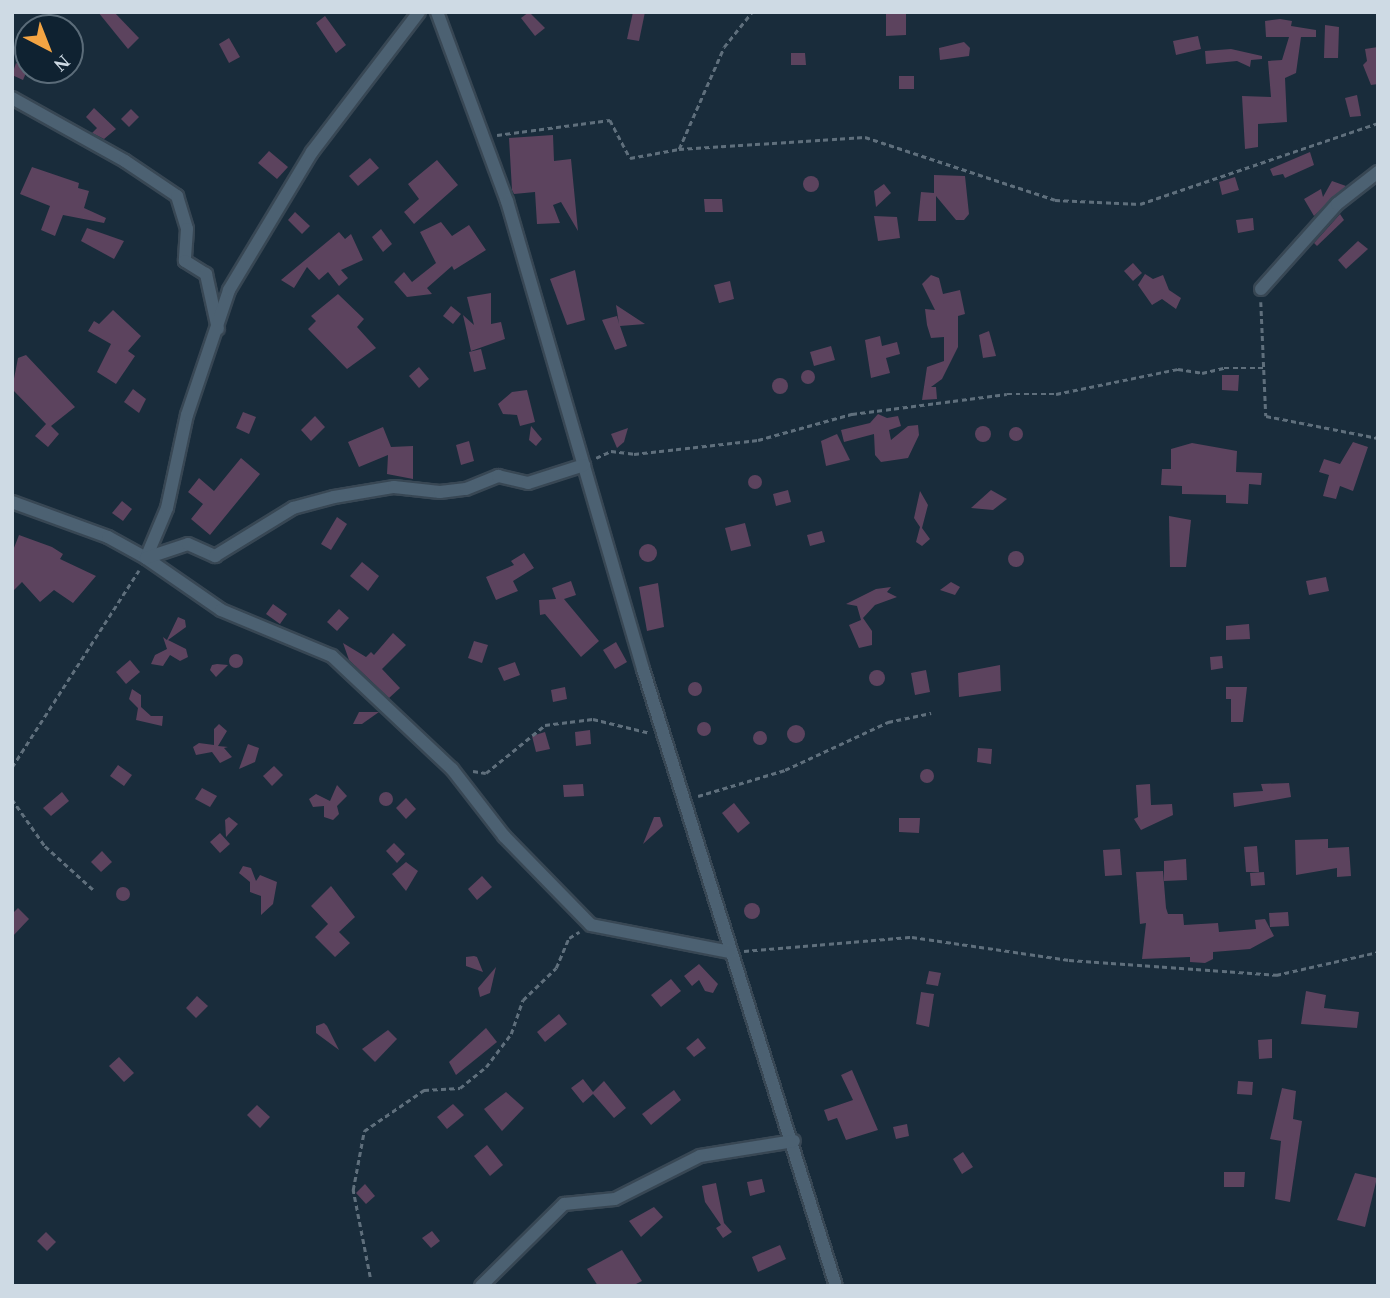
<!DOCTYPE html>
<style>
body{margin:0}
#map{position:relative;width:1390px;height:1298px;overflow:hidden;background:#192c3b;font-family:Georgia,serif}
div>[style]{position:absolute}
.building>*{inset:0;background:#5c435e}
.round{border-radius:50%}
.path>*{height:2.5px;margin-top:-1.25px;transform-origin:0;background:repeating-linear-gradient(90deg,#5f6f7c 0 5px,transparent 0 8.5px)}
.roads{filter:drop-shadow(2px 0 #384754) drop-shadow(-2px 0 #384754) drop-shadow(0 2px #384754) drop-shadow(0 -2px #384754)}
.minor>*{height:12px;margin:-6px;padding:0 6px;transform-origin:6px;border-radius:6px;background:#4c6172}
span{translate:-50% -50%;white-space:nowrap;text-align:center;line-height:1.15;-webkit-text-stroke:6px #0f2231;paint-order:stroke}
.frame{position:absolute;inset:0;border:14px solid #cedae4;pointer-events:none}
.north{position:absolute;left:14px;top:14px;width:70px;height:70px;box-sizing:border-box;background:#0f2231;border:2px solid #5b6c79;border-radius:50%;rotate:138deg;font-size:19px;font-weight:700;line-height:28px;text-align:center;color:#cedae4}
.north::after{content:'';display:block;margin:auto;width:24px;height:32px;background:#f3a443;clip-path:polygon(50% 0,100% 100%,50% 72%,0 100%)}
</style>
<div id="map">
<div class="building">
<i style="clip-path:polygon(98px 12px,114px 12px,139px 38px,128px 49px)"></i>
<i style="clip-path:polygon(529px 12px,545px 28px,535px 36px,521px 18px)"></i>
<i style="clip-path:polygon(633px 12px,645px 12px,639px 41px,627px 39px)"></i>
<i style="clip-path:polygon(886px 12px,906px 12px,906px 35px,886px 36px)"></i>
<i style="clip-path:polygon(325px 16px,346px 45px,336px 53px,316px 23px)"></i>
<i style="clip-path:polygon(1280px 19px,1292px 21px,1291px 26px,1316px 30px,1316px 37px,1301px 37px,1296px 73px,1285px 78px,1287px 122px,1258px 124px,1258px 147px,1245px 149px,1242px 96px,1271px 97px,1268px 61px,1282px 60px,1289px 37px,1266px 37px,1265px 21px)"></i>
<i style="clip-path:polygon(1325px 25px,1339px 27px,1338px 58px,1324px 58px)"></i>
<i style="clip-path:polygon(1198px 36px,1201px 49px,1176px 55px,1173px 41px)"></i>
<i style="clip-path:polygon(229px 38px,240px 57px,229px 63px,219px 44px)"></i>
<i style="clip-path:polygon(964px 42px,970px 48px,969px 56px,940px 60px,939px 48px)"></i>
<i style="clip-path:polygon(1378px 47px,1378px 84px,1371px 85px,1363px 65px,1367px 61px,1365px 49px)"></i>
<i style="clip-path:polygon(1231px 49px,1262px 56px,1262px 59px,1251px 60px,1250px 67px,1237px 61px,1206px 64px,1205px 51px)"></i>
<i style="clip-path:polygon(791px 53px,805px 53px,806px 65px,791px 65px)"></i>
<i style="clip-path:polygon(16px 63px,28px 68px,23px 80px,12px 75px)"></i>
<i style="clip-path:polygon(899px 76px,914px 76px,914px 89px,899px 89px)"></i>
<i style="clip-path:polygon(1357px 95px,1361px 116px,1350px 117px,1345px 98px)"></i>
<i style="clip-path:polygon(94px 108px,116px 129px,104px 139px,92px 133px,97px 128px,86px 117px)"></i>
<i style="clip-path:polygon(131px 109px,139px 117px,129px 127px,121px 119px)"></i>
<i style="clip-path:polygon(553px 135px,554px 161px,571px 159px,578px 231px,561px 202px,553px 205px,560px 223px,537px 224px,535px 192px,514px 194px,512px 190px,509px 138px)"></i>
<i style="clip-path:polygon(269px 151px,288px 167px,277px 179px,258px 163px)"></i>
<i style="clip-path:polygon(1310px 152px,1314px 165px,1285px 178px,1283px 174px,1273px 176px,1270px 169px)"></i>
<i style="clip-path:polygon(370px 158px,379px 168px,358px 186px,349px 176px)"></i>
<i style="clip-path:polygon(437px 160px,458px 185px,414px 224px,404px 212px,419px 199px,408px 184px)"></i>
<i style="clip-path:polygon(32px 167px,79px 183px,78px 188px,89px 191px,84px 208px,106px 218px,104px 223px,63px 215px,55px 236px,41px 230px,50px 206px,20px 194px)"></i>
<i style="clip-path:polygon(934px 175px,965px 176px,969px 214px,964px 220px,956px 220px,936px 196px,936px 221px,918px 221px,921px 192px,934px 193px)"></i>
<i class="round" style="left:803px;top:176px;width:16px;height:16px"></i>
<i style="clip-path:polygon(1235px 177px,1239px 190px,1222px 195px,1219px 182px)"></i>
<i style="clip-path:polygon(1332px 181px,1346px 186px,1314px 216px,1304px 199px,1321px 189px,1323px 197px)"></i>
<i style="clip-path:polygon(884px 184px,891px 193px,876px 207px,874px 191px)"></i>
<i style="clip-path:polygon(704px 199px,722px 199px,723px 212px,705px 212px)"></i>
<i style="clip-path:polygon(295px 212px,310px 226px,302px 234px,288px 220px)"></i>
<i style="clip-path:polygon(1340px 214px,1344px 220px,1317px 246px,1314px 243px)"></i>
<i style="clip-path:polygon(874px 216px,897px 217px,900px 238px,878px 241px)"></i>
<i style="clip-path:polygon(1253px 218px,1254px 230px,1238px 233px,1236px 220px)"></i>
<i style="clip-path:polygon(441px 222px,452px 236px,469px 225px,486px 250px,454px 270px,452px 266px,427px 288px,432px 294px,407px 297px,394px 282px,404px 272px,412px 282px,436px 263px,420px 232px)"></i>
<i style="clip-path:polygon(87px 228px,124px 241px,114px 259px,81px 241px)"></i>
<i style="clip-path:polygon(381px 229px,392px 244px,383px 252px,372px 237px)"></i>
<i style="clip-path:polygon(339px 232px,345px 239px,351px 234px,363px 260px,341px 270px,348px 278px,339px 286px,328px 272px,319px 280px,307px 267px,294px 288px,281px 280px)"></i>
<i style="clip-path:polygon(1358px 241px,1368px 249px,1346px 269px,1338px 260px)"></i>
<i style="clip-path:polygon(1133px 263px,1142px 273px,1133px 281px,1124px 271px)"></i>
<i style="clip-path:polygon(575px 270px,585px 320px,567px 325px,550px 279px)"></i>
<i style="clip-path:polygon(1145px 274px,1153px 279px,1163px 275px,1169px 290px,1181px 298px,1176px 309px,1162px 299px,1152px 305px,1138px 285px)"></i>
<i style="clip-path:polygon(931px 275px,939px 278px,943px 294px,960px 290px,965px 314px,958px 316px,958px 347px,942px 379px,931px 387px,936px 387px,937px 399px,922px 400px,927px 367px,944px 361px,944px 337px,931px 338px,927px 325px,925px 309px,935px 310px,922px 284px)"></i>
<i style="clip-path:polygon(730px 281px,734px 299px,719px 303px,714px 285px)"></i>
<i style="clip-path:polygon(491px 293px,491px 324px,501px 322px,505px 339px,471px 351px,463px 315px,474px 325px,467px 297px)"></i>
<i style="clip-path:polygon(338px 294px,364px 319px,357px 327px,376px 348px,347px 369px,308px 329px,316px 321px,311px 316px)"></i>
<i style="clip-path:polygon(616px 305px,645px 324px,620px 326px,627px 346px,615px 350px,602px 320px,617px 316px,619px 324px)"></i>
<i style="clip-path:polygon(451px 306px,461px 314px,453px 324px,443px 316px)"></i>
<i style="clip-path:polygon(113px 310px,141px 336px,128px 351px,135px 356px,116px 384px,97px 372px,111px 344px,88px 331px,94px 321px,99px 324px)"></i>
<i style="clip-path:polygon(989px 331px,996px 356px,983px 358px,979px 335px)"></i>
<i style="clip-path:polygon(880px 336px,882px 346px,897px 342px,900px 354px,886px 358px,890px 373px,871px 378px,865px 340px)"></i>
<i style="clip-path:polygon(831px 346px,835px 360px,814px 366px,810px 352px)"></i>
<i style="clip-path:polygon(481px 349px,486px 369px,474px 372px,469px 352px)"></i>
<i style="clip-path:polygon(26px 355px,75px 407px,51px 426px,59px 434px,48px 447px,35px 436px,46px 424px,12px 389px,18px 358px)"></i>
<i style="clip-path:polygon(419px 367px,429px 379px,419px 388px,409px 376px)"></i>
<i class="round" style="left:801px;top:370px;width:14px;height:14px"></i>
<i style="clip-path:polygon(1222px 375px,1239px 375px,1238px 391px,1222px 390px)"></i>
<i class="round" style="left:772px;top:378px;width:16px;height:16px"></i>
<i style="clip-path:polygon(133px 389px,146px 399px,139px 413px,124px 402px)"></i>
<i style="clip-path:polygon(527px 390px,535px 422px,520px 426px,517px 415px,503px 414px,498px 404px,512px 392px)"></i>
<i style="clip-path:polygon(243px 412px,256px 417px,249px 434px,236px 428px)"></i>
<i style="clip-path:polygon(878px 414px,887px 418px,898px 416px,901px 426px,889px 430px,891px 440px,908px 426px,918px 425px,919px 435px,908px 458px,881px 462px,875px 455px,874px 434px,844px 442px,841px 430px,870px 423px)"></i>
<i style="clip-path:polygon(315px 416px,325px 427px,311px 441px,301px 430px)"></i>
<i style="clip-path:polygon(531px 426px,542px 439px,536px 446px,529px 440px)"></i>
<i class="round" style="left:975px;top:426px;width:16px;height:16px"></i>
<i class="round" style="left:1009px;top:427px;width:14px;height:14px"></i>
<i style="clip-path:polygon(383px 427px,391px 447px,413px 446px,413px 479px,387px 474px,388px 455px,359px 467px,348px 442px)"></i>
<i style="clip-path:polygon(628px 428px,624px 442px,617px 448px,611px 434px)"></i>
<i style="clip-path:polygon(837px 434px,850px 460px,826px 466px,821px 441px)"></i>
<i style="clip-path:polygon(469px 441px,474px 461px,461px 465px,456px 445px)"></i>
<i style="clip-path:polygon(1353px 442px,1368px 447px,1353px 491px,1340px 486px,1336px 499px,1323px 496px,1329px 475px,1319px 472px,1324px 459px,1340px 464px)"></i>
<i style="clip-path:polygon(1192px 443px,1237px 451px,1236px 472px,1262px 473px,1261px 485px,1249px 484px,1248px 504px,1226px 503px,1226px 495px,1182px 494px,1182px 486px,1161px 485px,1162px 469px,1171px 469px,1171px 449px)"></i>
<i style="clip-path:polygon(241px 458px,260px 474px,210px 535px,191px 519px,203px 504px,188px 492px,199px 478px,214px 491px)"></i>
<i class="round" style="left:748px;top:475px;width:14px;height:14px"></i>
<i style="clip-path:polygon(788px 490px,791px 502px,776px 506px,773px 494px)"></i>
<i style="clip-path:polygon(991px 490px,1007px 499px,993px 510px,971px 508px)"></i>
<i style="clip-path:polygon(920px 491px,928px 505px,922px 528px,930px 539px,922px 546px,916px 542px,920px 527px,914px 518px)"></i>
<i style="clip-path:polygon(122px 501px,132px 509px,123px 521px,112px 513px)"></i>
<i style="clip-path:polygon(1169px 516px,1191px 520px,1186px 567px,1170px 567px)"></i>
<i style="clip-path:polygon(337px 517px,347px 524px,331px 550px,321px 544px)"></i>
<i style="clip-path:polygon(745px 523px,751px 546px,731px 551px,725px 528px)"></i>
<i style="clip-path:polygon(822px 531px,825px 542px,810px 546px,807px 535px)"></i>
<i style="clip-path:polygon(19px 535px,52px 547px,63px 554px,60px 559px,96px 576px,73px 603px,54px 590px,40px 602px,22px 582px,12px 592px,12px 553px)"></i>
<i class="round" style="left:639px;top:544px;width:18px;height:18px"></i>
<i class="round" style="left:1008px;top:551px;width:16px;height:16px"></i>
<i style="clip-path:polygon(524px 553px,534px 568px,513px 581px,518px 591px,496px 600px,486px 577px,514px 565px,511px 561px)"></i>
<i style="clip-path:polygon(362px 562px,379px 576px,368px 591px,350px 576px)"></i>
<i style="clip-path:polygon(1326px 577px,1329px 591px,1309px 595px,1306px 581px)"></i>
<i style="clip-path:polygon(571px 581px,576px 595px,564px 599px,599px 641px,581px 657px,545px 614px,540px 615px,539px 600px,556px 599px,552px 588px)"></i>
<i style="clip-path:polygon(951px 582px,960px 587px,955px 595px,940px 590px)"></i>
<i style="clip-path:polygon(658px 583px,664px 627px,647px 631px,639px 587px)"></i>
<i style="clip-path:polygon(891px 587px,887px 592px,897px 597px,875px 605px,863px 618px,872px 631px,872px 645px,859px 648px,849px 625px,861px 620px,857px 606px,846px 604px,876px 589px)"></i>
<i style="clip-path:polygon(273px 604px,287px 614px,280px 624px,266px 614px)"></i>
<i style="clip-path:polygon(339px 609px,349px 618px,337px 631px,327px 622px)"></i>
<i style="clip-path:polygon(178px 617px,185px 620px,186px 627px,168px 640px,186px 649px,188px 657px,180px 661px,170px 655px,163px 666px,151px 664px,155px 655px,167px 649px,163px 637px,167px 640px)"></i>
<i style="clip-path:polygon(1249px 624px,1250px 639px,1226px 640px,1226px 626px)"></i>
<i style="clip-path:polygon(393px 633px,406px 645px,382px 669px,400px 688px,389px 698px,349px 660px,343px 643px,366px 657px,371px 652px,374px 655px)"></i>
<i style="clip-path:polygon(474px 641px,488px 645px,482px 663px,468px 658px)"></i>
<i style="clip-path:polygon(616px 642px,627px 662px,615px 669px,603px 650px)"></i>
<i class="round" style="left:229px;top:654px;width:14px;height:14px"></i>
<i style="clip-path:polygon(1222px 656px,1223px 668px,1211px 670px,1210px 657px)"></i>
<i style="clip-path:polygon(130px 660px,140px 672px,126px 684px,116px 672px)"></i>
<i style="clip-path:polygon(515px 662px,520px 675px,504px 681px,498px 668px)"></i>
<i style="clip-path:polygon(212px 665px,217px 664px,228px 665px,216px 677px,210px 670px)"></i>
<i style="clip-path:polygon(1000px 665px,1001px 691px,959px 697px,958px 673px)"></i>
<i class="round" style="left:869px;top:670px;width:16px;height:16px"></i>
<i style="clip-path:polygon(926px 670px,930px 692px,915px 695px,911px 673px)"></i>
<i class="round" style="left:688px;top:682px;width:14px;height:14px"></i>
<i style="clip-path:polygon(565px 687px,567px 699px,553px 702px,551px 690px)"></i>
<i style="clip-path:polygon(1226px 687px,1247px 687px,1243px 722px,1231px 722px,1231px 699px,1226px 699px)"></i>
<i style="clip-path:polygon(132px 689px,141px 695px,141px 707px,151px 716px,163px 716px,162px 726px,136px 720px,138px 708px,129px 699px)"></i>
<i style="clip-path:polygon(359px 712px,379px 712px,362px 724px,353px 724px)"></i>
<i class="round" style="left:697px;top:722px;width:14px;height:14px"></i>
<i style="clip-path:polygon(219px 724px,227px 731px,218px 746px,228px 747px,224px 748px,232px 757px,220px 763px,212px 752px,196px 755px,193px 747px,199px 743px,214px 745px,214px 729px)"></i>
<i class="round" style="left:787px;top:725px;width:18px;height:18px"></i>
<i style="clip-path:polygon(590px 730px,591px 744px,576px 746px,575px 732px)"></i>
<i class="round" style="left:753px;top:731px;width:14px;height:14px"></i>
<i style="clip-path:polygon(545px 732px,550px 749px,536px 752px,532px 736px)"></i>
<i style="clip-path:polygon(248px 744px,259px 748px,255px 762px,239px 769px)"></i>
<i style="clip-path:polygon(978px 748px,992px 749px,991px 764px,977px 762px)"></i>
<i style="clip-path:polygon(118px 765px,132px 775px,124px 786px,110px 776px)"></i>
<i style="clip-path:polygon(274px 766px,283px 775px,272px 786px,263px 776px)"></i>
<i class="round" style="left:920px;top:769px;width:14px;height:14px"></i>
<i style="clip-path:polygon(1289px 783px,1291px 797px,1234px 807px,1233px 793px,1263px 791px,1261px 784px)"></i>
<i style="clip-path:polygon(583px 784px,584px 796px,564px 797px,563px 785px)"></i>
<i style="clip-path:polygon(1150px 784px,1151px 805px,1172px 804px,1173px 815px,1141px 830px,1134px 819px,1138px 817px,1136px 785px)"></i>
<i style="clip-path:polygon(337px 785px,347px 796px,337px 806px,339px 814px,333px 820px,324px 817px,324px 806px,313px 807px,309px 799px,316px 794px,330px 801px)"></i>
<i style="clip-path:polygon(202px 788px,217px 796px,210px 807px,195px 799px)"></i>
<i style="clip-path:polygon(62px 792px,69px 801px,51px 816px,43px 808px)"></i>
<i class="round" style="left:379px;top:792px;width:14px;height:14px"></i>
<i style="clip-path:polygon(406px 798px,416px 809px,406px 819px,396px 808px)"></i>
<i style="clip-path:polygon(734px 803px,750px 823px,738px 833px,722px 813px)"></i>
<i style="clip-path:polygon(229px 817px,238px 824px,226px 837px,225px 820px)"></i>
<i style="clip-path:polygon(654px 817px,660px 817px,663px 826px,643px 844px)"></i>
<i style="clip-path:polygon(899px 818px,920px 818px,919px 833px,899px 832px)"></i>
<i style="clip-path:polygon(220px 833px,230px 844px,220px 853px,210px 842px)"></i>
<i style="clip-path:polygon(1328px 839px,1328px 848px,1349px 847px,1351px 876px,1337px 877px,1337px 868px,1296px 875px,1295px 840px)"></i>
<i style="clip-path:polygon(394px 843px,405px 854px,397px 863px,386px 851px)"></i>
<i style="clip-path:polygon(1257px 846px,1259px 872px,1246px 872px,1244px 847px)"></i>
<i style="clip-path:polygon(1120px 849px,1122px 875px,1105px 876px,1103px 850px)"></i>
<i style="clip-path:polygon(102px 851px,112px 862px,101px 872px,91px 862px)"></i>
<i style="clip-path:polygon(1186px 859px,1187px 880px,1164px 881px,1164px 861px)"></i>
<i style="clip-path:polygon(406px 862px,418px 871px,406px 891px,392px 874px)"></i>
<i style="clip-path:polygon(243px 866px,251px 868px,256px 881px,260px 875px,277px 882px,273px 904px,261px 915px,261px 896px,250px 892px,250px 882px,239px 873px)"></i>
<i style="clip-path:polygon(1163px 871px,1166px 908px,1168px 914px,1183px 914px,1184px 925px,1218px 923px,1219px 932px,1256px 929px,1255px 920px,1265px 919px,1274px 936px,1250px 949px,1213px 952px,1213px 959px,1205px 963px,1190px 962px,1190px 957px,1142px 959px,1146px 923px,1140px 924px,1136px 872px)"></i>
<i style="clip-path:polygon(1264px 872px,1265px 885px,1251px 886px,1250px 873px)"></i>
<i style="clip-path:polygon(482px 876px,492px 887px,477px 900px,468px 889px)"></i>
<i style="clip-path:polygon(331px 886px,355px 917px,339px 932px,350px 943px,335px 957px,315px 937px,328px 924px,311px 906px)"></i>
<i class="round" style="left:116px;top:887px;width:14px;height:14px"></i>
<i class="round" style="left:744px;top:903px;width:16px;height:16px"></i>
<i style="clip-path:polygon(18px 908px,29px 919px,12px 937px,12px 914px)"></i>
<i style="clip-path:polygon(1288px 912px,1289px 926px,1270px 927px,1269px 913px)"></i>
<i style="clip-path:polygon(474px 956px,477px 957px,483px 972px,466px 966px,466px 957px)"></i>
<i style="clip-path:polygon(699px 964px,718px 984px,713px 993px,705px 991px,699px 980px,692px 986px,684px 976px)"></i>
<i style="clip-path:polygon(496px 967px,490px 993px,480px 997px,478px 988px)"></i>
<i style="clip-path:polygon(929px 971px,941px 973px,938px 986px,926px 984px)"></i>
<i style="clip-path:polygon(671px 979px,681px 991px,661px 1007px,651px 995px)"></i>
<i style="clip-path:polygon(1306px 991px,1326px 995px,1324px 1008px,1359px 1012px,1357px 1028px,1301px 1024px)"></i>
<i style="clip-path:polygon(921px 992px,934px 994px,929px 1027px,916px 1024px)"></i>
<i style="clip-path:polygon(197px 996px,208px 1006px,196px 1018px,186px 1008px)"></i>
<i style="clip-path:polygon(559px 1014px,567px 1024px,545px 1042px,537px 1032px)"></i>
<i style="clip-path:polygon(324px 1023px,327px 1026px,339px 1050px,316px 1033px,316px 1026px)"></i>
<i style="clip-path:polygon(486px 1028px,497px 1042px,456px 1075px,449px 1062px)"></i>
<i style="clip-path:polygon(388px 1030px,397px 1039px,375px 1062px,362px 1049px)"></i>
<i style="clip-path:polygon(698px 1038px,706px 1048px,694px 1057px,686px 1048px)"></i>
<i style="clip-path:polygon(1272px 1039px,1272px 1058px,1259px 1059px,1258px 1040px)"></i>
<i style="clip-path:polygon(119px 1057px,134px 1073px,124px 1082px,109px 1066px)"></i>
<i style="clip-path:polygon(852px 1070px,878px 1130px,846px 1140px,837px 1118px,828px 1121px,824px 1110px,853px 1100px,841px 1075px)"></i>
<i style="clip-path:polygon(583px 1079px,593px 1092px,604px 1081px,626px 1108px,614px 1118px,593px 1094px,583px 1103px,571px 1088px)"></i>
<i style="clip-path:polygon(1238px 1081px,1253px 1082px,1252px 1095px,1237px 1094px)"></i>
<i style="clip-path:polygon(1282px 1088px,1296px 1091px,1293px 1119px,1302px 1121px,1290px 1202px,1275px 1199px,1281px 1141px,1270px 1139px)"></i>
<i style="clip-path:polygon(674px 1090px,681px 1100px,651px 1125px,642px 1114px)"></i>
<i style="clip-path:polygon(506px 1092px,524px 1108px,502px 1131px,484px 1109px)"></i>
<i style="clip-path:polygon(453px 1104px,464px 1115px,447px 1129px,437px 1117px)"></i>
<i style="clip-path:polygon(257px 1105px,270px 1117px,260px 1128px,247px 1115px)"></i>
<i style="clip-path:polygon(907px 1124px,909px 1136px,896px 1139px,893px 1127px)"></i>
<i style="clip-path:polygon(487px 1145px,503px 1165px,490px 1176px,474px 1156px)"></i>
<i style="clip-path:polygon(963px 1152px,973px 1167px,962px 1174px,953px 1159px)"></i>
<i style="clip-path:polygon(1224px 1172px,1245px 1172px,1244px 1187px,1224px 1187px)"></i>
<i style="clip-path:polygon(1355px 1173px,1377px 1178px,1365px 1227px,1337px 1220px)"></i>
<i style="clip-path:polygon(762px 1179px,765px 1192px,750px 1196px,747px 1182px)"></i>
<i style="clip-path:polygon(716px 1183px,724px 1223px,732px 1232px,723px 1238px,716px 1228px,721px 1225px,705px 1202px,702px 1186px)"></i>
<i style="clip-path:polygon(365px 1184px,375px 1196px,366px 1204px,356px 1193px)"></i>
<i style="clip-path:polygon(654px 1207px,663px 1217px,641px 1237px,629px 1221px)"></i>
<i style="clip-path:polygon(432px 1231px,440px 1241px,431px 1248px,422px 1238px)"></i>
<i style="clip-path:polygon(46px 1232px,56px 1242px,47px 1251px,37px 1241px)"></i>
<i style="clip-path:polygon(780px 1245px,786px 1259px,758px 1272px,752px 1257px)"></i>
<i style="clip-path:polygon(622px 1250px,642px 1281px,632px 1286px,598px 1286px,587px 1269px)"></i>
</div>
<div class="path">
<i style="left:497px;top:135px;width:114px;rotate:-7.6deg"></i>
<i style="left:610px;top:120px;width:43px;rotate:62.2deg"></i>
<i style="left:630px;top:158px;width:50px;rotate:-10.4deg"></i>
<i style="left:679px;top:149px;width:186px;rotate:-3.7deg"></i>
<i style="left:865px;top:137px;width:200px;rotate:18.3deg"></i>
<i style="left:1055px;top:200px;width:85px;rotate:2.7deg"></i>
<i style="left:1140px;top:204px;width:251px;rotate:-18.8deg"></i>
<i style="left:679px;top:149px;width:111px;rotate:-66.2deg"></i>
<i style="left:724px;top:47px;width:45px;rotate:-51.3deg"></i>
<i style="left:1261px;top:302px;width:114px;rotate:87.5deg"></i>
<i style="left:1266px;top:416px;width:114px;rotate:11.1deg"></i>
<i style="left:596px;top:458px;width:17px;rotate:-25deg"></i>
<i style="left:611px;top:451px;width:23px;rotate:7deg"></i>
<i style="left:634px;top:454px;width:125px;rotate:-6.4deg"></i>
<i style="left:758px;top:440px;width:98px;rotate:-15.5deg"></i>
<i style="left:852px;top:414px;width:156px;rotate:-7.4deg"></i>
<i style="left:1007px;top:394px;width:49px"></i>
<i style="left:1056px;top:394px;width:125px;rotate:-11.6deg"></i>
<i style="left:1178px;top:369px;width:24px;rotate:9deg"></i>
<i style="left:1202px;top:373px;width:23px;rotate:-13deg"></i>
<i style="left:1224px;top:368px;width:40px"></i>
<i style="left:12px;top:767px;width:234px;rotate:-57.2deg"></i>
<i style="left:473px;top:771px;width:13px;rotate:9deg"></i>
<i style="left:486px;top:773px;width:76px;rotate:-39.1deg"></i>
<i style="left:545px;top:725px;width:48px;rotate:-7.1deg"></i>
<i style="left:593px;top:719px;width:59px;rotate:13.8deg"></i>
<i style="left:698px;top:796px;width:91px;rotate:-16.6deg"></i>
<i style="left:785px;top:770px;width:114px;rotate:-25deg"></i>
<i style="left:888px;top:722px;width:44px;rotate:-11.8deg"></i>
<i style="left:12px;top:799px;width:57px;rotate:54.9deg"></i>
<i style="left:45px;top:846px;width:67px;rotate:42deg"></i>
<i style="left:744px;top:951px;width:169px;rotate:-4.8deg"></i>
<i style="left:912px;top:937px;width:159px;rotate:8.3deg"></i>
<i style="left:1069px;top:960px;width:208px;rotate:4.1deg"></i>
<i style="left:1276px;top:975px;width:105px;rotate:-12.7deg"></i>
<i style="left:370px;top:1277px;width:89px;rotate:-101.1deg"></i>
<i style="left:353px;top:1190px;width:60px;rotate:-79.4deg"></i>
<i style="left:364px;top:1131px;width:73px;rotate:-34.3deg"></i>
<i style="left:424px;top:1090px;width:36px;rotate:-3deg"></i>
<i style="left:460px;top:1088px;width:33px;rotate:-39deg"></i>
<i style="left:486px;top:1067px;width:41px;rotate:-52.9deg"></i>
<i style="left:511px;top:1034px;width:36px;rotate:-71deg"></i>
<i style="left:523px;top:1000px;width:46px;rotate:-44.1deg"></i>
<i style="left:556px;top:968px;width:33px;rotate:-67deg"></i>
<i style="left:569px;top:938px;width:12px;rotate:-31deg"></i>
</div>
<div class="roads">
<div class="minor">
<i style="left:437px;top:12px;width:202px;rotate:69.7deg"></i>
<i style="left:507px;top:201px;width:487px;rotate:73.8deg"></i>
<i style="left:643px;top:669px;width:646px;rotate:72.63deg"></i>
<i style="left:12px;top:98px;width:129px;rotate:29.1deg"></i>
<i style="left:125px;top:161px;width:63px;rotate:33.9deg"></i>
<i style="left:177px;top:196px;width:34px;rotate:73deg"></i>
<i style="left:187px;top:229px;width:32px;rotate:94deg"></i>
<i style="left:185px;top:261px;width:25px;rotate:32deg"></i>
<i style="left:206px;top:274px;width:56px;rotate:77.7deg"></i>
<i style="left:1261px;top:289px;width:114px;rotate:-48.2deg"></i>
<i style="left:1337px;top:204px;width:52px;rotate:-38deg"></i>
<i style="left:12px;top:502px;width:102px;rotate:20deg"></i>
<i style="left:108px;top:537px;width:43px;rotate:28.9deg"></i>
<i style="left:146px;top:558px;width:91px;rotate:34.7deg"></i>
<i style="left:221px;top:610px;width:120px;rotate:22.5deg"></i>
<i style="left:332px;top:656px;width:165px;rotate:43.3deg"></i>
<i style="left:452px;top:769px;width:85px;rotate:52.2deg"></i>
<i style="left:504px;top:836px;width:124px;rotate:45.7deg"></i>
<i style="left:591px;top:925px;width:142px;rotate:11deg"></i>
<i style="left:146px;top:558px;width:54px;rotate:-67.2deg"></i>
<i style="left:167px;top:508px;width:95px;rotate:-77.9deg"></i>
<i style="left:187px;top:415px;width:132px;rotate:-71.4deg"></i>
<i style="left:229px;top:290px;width:161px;rotate:-59deg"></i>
<i style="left:312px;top:152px;width:176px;rotate:-52.6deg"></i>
<i style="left:146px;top:558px;width:44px;rotate:-18.4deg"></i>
<i style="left:188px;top:544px;width:30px;rotate:24deg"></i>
<i style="left:215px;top:556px;width:92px;rotate:-31.6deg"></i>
<i style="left:293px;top:508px;width:42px;rotate:-15deg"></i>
<i style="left:334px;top:497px;width:61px;rotate:-9.5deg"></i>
<i style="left:394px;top:487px;width:46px;rotate:6.2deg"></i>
<i style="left:440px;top:492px;width:26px;rotate:-7deg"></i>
<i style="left:466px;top:489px;width:35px;rotate:-22deg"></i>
<i style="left:498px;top:476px;width:31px;rotate:13deg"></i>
<i style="left:528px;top:483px;width:59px;rotate:-17.8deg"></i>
<i style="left:481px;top:1286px;width:117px;rotate:-44.7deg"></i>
<i style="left:564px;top:1204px;width:51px;rotate:-5.6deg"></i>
<i style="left:615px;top:1199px;width:95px;rotate:-26.8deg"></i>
<i style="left:700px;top:1156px;width:95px;rotate:-9.1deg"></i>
</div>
</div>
<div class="frame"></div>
<div class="north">N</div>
</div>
